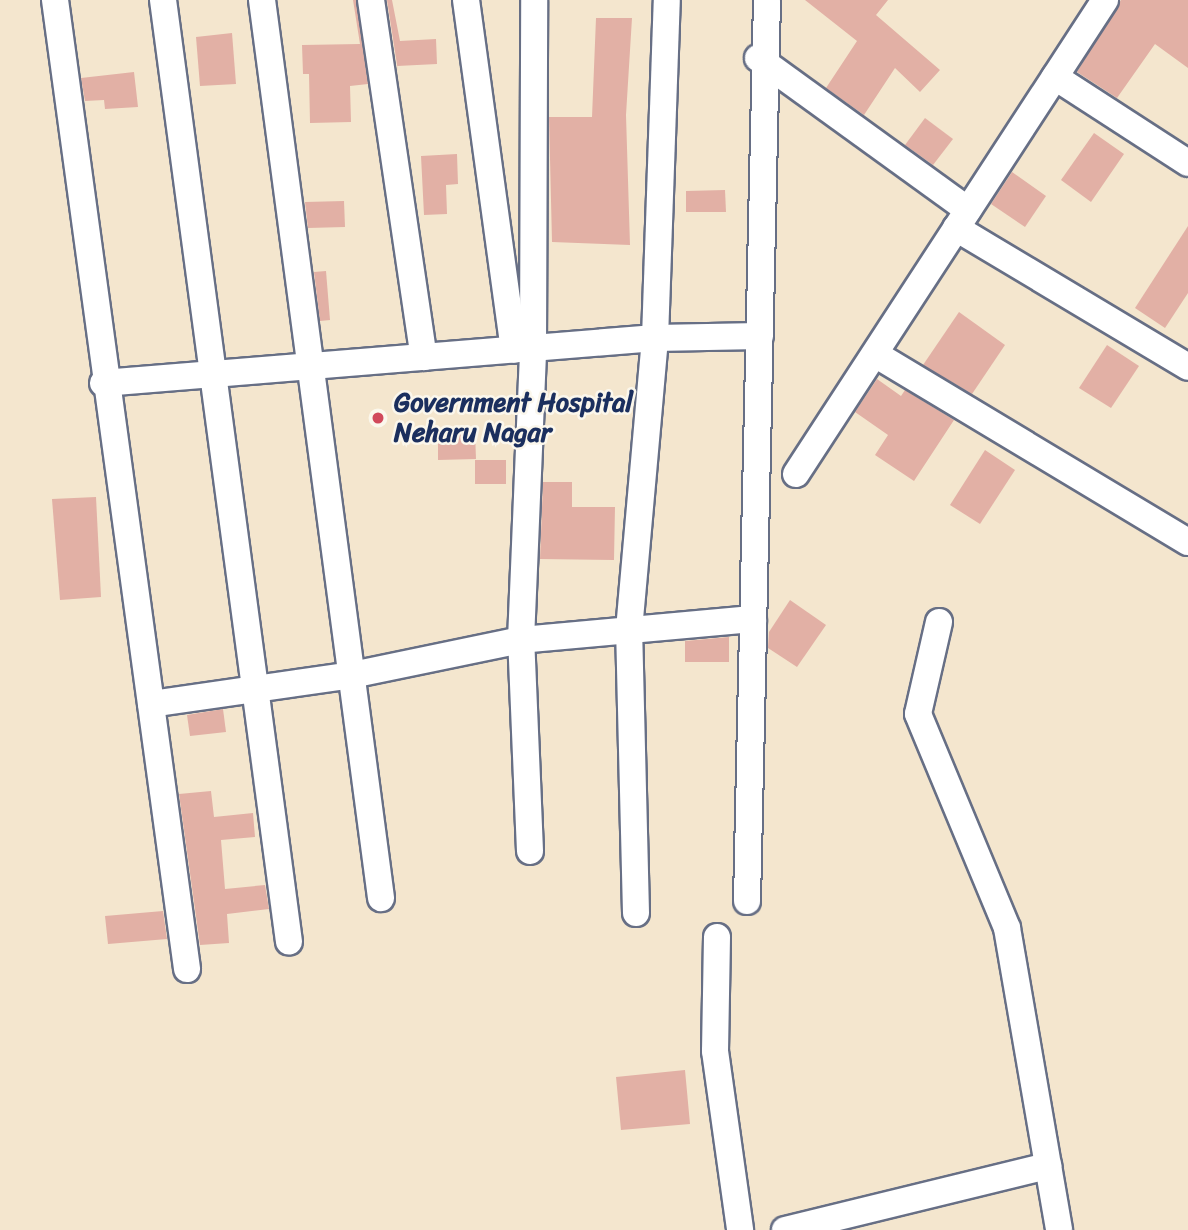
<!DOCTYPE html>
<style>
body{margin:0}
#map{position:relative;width:1188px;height:1230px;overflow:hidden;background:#f4e6ce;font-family:Sriracha,sans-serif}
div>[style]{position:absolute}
.building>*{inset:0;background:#e2b0a5}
.roads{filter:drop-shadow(2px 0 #676f85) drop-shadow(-2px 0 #676f85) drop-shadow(0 2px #676f85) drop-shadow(0 -2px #676f85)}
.street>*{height:26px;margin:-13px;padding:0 13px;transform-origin:13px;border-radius:13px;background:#fff}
.dots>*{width:19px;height:19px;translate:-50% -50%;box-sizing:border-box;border:4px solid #fbf7ec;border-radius:50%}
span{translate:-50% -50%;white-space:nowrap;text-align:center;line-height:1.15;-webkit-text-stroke:5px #fbf7ec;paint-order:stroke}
.poi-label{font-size:26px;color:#1b2f5e;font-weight:700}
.left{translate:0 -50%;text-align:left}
</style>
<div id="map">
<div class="building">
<i style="clip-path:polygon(353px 0,356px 0,368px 84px,350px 86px,351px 122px,310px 123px,309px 74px,303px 74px,302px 45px,360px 44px)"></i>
<i style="clip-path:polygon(387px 0,392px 0,400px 41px,436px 39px,437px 64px,397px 66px,398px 71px)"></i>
<i style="clip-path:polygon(805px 0,888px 0,876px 15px,940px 70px,920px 92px,895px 68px,864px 115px,826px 88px,857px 41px)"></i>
<i style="clip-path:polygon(1121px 0,1188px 0,1188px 68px,1155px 44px,1117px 98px,1077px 72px)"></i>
<i style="clip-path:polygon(596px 18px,632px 18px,626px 115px,630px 245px,552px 242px,549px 117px,592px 117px)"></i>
<i style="clip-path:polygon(232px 33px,236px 84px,200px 86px,196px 37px)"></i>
<i style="clip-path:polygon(134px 72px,138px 107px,105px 109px,104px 100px,85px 101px,81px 78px)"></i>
<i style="clip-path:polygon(925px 118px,953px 139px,933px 165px,905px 145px)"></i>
<i style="clip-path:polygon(1094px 133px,1124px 154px,1091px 202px,1061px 180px)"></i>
<i style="clip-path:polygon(457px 154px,458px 184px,446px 185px,447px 214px,424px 215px,421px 156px)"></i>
<i style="clip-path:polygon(1012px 172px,1046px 196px,1025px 227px,991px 204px)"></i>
<i style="clip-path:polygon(725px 190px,726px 212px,686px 212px,686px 191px)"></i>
<i style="clip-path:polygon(344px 201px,345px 227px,308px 228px,305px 202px)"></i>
<i style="clip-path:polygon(1188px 226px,1188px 293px,1165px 328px,1135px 308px)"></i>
<i style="clip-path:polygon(326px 271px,330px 320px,320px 321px,314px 272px)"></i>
<i style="clip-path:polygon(959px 312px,1005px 345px,972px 394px,923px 365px)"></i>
<i style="clip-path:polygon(1107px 345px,1139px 366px,1111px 408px,1079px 388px)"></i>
<i style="clip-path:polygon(877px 379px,901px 396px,905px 390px,954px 420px,914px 481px,875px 455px,888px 435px,855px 412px)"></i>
<i style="clip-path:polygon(475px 432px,476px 459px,438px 460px,438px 433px)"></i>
<i style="clip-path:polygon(985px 450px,1015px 470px,980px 524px,950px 505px)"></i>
<i style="clip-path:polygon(475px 460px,506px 460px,506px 484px,475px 484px)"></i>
<i style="clip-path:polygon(543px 482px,572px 482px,572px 507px,615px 507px,614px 560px,540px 559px)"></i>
<i style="clip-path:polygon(96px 497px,101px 597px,60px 600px,52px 499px)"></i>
<i style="clip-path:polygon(790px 600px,826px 625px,797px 667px,768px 648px,769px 632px)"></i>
<i style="clip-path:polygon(729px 637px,729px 662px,685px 662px,685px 641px)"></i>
<i style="clip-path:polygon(223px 709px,226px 732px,190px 736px,187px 715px)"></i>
<i style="clip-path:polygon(211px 791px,214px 817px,253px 813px,255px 837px,221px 840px,225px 889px,265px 885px,269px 909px,227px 914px,229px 943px,200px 945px,179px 794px)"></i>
<i style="clip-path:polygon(163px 911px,167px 939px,108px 944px,105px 916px)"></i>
<i style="clip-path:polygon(685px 1070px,690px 1124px,621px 1130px,616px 1077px)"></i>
</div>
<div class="roads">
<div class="street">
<i style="left:55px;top:0;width:978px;rotate:82.24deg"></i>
<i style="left:163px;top:0;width:950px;rotate:82.38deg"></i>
<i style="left:262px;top:0;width:906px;rotate:82.45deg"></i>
<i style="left:371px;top:0;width:361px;rotate:81.6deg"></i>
<i style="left:466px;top:0;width:353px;rotate:82.2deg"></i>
<i style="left:758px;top:58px;width:259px;rotate:35.9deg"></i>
<i style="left:1055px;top:77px;width:158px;rotate:32.9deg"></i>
<i style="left:956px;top:228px;width:270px;rotate:30.9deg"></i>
<i style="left:875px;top:354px;width:365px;rotate:31deg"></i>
<i style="left:103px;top:383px;width:554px;rotate:-4.66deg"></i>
<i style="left:655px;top:338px;width:105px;rotate:-1.1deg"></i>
<i style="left:796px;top:474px;width:566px;rotate:-56.9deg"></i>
<i style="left:939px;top:622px;width:94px;rotate:102.9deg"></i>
<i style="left:918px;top:714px;width:232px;rotate:67.4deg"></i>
<i style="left:1007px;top:928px;width:306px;rotate:80.2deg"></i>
<i style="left:151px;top:704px;width:203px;rotate:-8.2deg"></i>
<i style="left:352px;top:675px;width:173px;rotate:-11.7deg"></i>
<i style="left:521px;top:640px;width:233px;rotate:-5.2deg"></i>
<i style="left:530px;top:851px;width:211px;rotate:-92.4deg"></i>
<i style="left:521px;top:640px;width:292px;rotate:-87.6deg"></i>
<i style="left:533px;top:348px;width:348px;rotate:-89.8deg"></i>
<i style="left:747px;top:901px;width:901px;rotate:-88.73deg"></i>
<i style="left:636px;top:913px;width:283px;rotate:-91.4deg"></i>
<i style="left:629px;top:630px;width:293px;rotate:-84.9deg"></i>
<i style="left:655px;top:338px;width:338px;rotate:-88deg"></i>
<i style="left:717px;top:937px;width:114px;rotate:91deg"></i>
<i style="left:715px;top:1051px;width:181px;rotate:82deg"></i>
<i style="left:785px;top:1230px;width:271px;rotate:-13.7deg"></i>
</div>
</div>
<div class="dots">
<i style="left:378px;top:418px;background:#d1495b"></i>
</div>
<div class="poi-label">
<span class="left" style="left:394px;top:418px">Government Hospital<br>Neharu Nagar</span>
</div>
</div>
